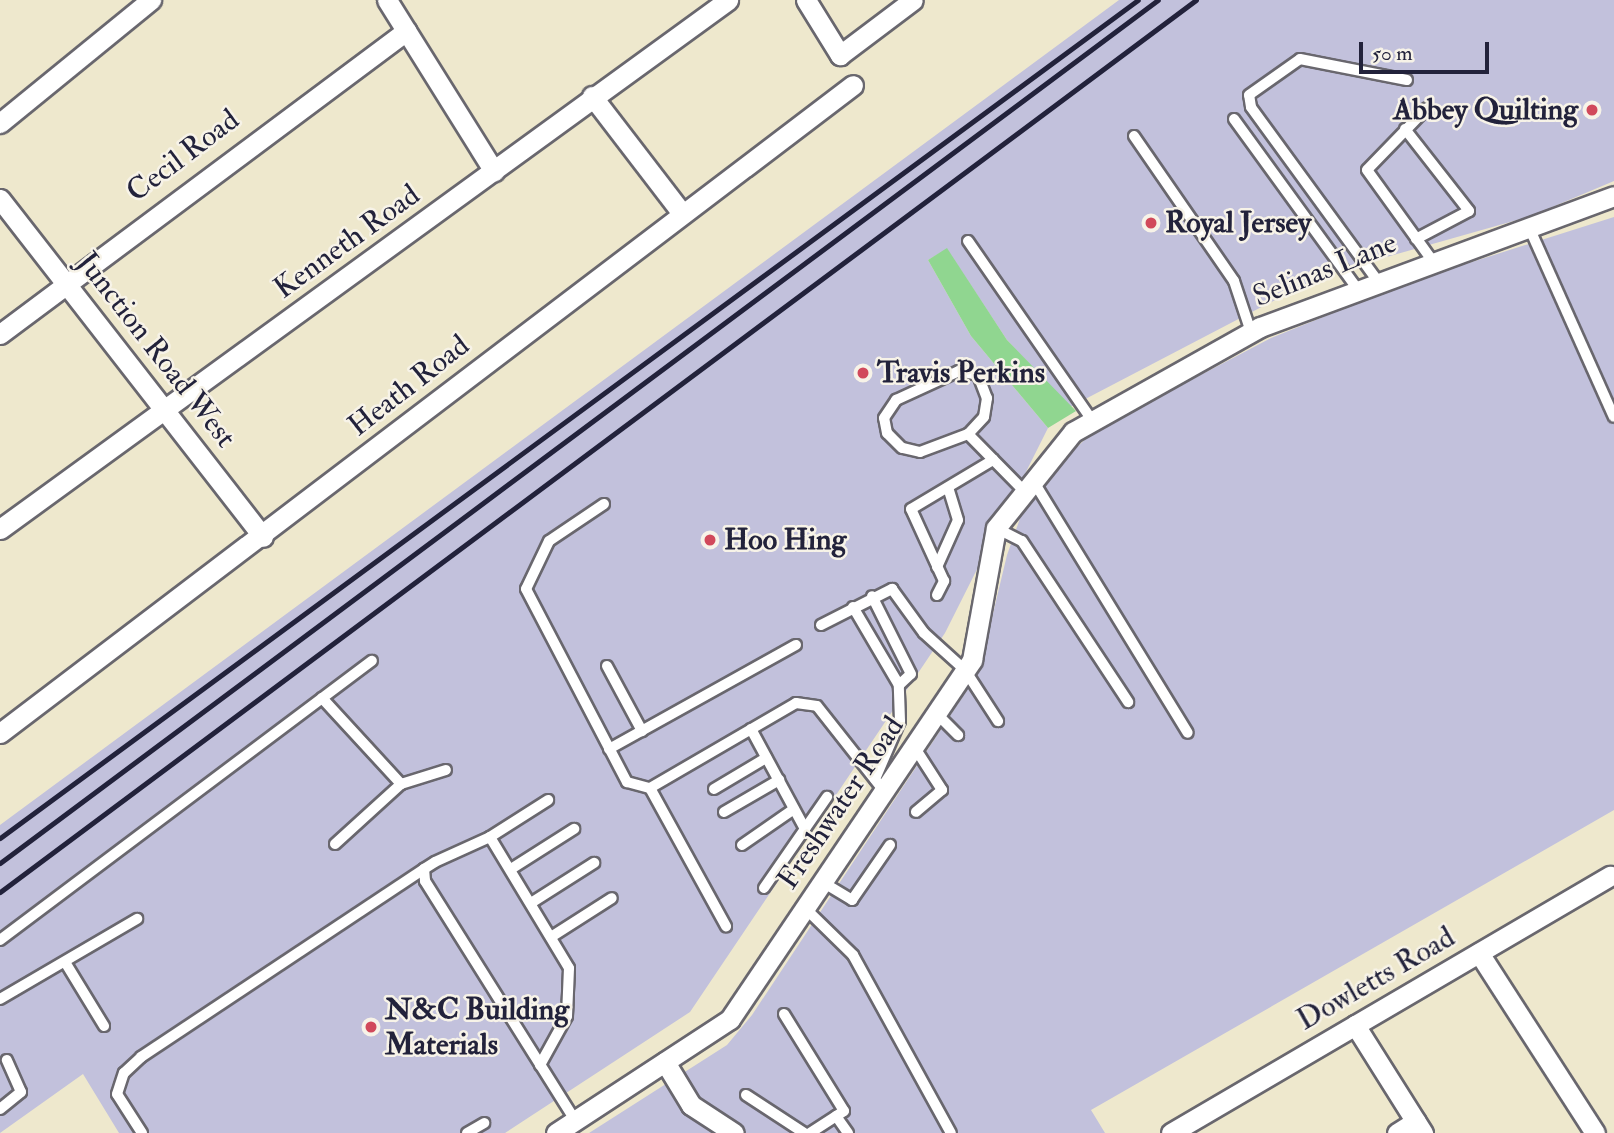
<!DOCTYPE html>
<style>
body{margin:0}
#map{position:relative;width:1614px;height:1133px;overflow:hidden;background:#eee8cd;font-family:"IM FELL Double Pica",serif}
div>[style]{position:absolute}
.industrial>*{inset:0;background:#c2c1dc}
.green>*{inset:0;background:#90d690}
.roads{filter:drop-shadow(2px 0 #69676e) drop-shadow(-2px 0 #69676e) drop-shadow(0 2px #69676e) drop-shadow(0 -2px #69676e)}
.service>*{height:10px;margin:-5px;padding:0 5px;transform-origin:5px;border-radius:5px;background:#fff}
.minor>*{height:19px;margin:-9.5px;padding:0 9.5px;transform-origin:9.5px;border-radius:9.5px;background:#fff}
.rail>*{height:5px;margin:-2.5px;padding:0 2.5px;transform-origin:2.5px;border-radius:2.5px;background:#22223b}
.dots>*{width:19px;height:19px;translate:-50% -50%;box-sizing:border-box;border:4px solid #f7f3e8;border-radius:50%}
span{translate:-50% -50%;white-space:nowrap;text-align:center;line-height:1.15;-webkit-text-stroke:5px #f7f3e8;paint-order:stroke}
.poi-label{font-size:30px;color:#22223b;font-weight:700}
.right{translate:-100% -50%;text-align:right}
.left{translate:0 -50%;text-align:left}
.street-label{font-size:30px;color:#22223b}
.scale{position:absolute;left:1359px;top:42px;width:130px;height:32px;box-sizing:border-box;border:4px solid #22223b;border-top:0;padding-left:9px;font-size:21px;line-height:24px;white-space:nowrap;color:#22223b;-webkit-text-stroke:5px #f7f3e8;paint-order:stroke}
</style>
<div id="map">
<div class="industrial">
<i style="clip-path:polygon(1119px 0,1614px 0,1614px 181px,1531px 216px,1323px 275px,1070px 407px,1007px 340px,947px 249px,928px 260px,971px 336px,1048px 428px,945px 633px,690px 1012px,505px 1133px,119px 1133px,83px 1074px,0 1133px,0 825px)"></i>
<i style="clip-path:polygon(1614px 217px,1614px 810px,1091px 1110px,1105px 1133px,589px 1133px,727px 1045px,752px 1015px,979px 672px,1007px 555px,1029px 493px,1094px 431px,1271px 338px,1415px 280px)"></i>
</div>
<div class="green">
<i style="clip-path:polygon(947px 248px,1007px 340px,1076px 411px,1048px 428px,971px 336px,928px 260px)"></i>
</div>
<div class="roads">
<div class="service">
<i style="left:1427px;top:108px;width:86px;rotate:134.1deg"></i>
<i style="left:1367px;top:170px;width:111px;rotate:54.2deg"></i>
<i style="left:1234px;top:119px;width:209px;rotate:54deg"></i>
<i style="left:1405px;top:129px;width:104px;rotate:52deg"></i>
<i style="left:1469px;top:211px;width:60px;rotate:152.2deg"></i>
<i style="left:1134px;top:136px;width:176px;rotate:55.4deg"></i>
<i style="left:1234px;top:281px;width:54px;rotate:71.6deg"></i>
<i style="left:1528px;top:225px;width:210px;rotate:65.9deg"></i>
<i style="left:968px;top:241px;width:218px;rotate:55.3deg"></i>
<i style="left:1377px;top:280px;width:214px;rotate:-126.1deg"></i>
<i style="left:1251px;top:107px;width:12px;rotate:-99deg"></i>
<i style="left:1249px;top:95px;width:62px;rotate:-35.2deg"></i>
<i style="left:1300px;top:59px;width:109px;rotate:11.1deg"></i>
<i style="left:959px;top:371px;width:19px;rotate:12deg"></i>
<i style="left:978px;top:375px;width:25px;rotate:69deg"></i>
<i style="left:987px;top:398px;width:19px;rotate:99deg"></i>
<i style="left:984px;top:417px;width:23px;rotate:133deg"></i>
<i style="left:968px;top:434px;width:51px;rotate:159.4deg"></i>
<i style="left:920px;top:452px;width:18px;rotate:-167deg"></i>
<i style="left:902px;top:448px;width:21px;rotate:-135deg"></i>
<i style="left:887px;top:433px;width:15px;rotate:-101deg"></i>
<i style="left:884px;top:418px;width:22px;rotate:-56deg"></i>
<i style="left:896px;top:400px;width:69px;rotate:-24.7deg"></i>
<i style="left:968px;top:434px;width:81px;rotate:45.5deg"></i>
<i style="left:1034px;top:482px;width:294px;rotate:58.5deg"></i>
<i style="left:604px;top:504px;width:66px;rotate:146.1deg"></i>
<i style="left:549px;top:541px;width:53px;rotate:115.6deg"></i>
<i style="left:526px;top:589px;width:218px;rotate:62.4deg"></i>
<i style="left:627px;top:782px;width:24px;rotate:15deg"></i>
<i style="left:650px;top:788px;width:169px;rotate:-30.2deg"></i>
<i style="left:796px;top:703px;width:21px;rotate:8deg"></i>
<i style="left:817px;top:706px;width:110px;rotate:51.7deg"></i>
<i style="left:996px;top:528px;width:29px;rotate:27deg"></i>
<i style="left:1022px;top:541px;width:193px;rotate:56.6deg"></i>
<i style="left:937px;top:567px;width:51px;rotate:-65.9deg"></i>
<i style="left:958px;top:520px;width:34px;rotate:-107deg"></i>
<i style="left:937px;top:595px;width:16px;rotate:-63deg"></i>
<i style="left:944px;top:581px;width:79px;rotate:-114.6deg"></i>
<i style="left:911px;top:509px;width:96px;rotate:-30.9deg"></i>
<i style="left:853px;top:607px;width:91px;rotate:59.5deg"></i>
<i style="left:899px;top:685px;width:16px;rotate:-43deg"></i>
<i style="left:911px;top:674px;width:87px;rotate:-116.6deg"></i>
<i style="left:821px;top:625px;width:80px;rotate:-26.9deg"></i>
<i style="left:892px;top:589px;width:54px;rotate:54deg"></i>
<i style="left:924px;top:633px;width:55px;rotate:42.1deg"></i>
<i style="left:965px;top:670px;width:61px;rotate:57.1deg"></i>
<i style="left:607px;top:666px;width:74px;rotate:61.7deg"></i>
<i style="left:322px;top:698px;width:117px;rotate:47.4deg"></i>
<i style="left:937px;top:714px;width:30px;rotate:45deg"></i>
<i style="left:751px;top:729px;width:114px;rotate:61.6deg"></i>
<i style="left:915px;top:748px;width:50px;rotate:57.3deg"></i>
<i style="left:942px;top:790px;width:34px;rotate:140deg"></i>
<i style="left:609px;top:749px;width:214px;rotate:-29.1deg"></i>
<i style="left:875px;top:779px;width:63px;rotate:-66.7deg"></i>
<i style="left:900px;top:721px;width:36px;rotate:-92deg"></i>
<i style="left:650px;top:788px;width:158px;rotate:61.2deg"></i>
<i style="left:714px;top:789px;width:61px;rotate:-30.8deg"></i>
<i style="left:724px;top:812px;width:64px;rotate:-30.2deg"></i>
<i style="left:490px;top:837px;width:60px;rotate:155.6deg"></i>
<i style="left:435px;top:862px;width:13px;rotate:148deg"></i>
<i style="left:424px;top:869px;width:12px;rotate:85deg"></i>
<i style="left:425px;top:881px;width:282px;rotate:57.9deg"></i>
<i style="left:335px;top:844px;width:89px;rotate:-42.3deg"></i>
<i style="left:401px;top:784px;width:47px;rotate:-17.3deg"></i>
<i style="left:742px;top:845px;width:63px;rotate:-34.7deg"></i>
<i style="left:511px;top:869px;width:75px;rotate:-32.4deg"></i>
<i style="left:824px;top:883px;width:33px;rotate:31deg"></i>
<i style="left:852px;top:900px;width:67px;rotate:-55.4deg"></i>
<i style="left:764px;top:888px;width:111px;rotate:-55.3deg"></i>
<i style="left:531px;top:903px;width:75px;rotate:-32.4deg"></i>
<i style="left:806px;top:909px;width:66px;rotate:44.4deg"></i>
<i style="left:853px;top:955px;width:203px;rotate:61.2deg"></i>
<i style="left:551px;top:937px;width:72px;rotate:-32.6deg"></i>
<i style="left:0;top:940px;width:465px;rotate:-36.9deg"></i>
<i style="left:65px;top:962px;width:75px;rotate:58.6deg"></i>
<i style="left:0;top:999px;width:159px;rotate:-30.3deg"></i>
<i style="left:784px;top:1014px;width:114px;rotate:58.3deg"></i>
<i style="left:844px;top:1111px;width:40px;rotate:147.1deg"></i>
<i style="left:540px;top:1065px;width:56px;rotate:-61.1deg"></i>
<i style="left:567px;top:1016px;width:48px;rotate:-87.6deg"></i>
<i style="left:569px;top:968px;width:153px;rotate:-121.1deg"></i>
<i style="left:490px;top:837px;width:69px;rotate:-32.5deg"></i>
<i style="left:746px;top:1095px;width:69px;rotate:33.2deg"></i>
<i style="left:0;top:1109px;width:27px;rotate:-39deg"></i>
<i style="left:21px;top:1092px;width:35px;rotate:-114deg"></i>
<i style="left:836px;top:1116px;width:21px;rotate:55deg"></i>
<i style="left:142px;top:1133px;width:46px;rotate:-122.7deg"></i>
<i style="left:117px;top:1094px;width:22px;rotate:-72deg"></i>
<i style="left:124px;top:1073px;width:23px;rotate:-43deg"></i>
<i style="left:141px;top:1057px;width:340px;rotate:-33.6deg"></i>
<i style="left:467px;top:1133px;width:20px;rotate:-30deg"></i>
</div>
<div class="minor">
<i style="left:387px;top:0;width:202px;rotate:58deg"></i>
<i style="left:806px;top:0;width:65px;rotate:58.3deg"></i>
<i style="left:840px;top:55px;width:91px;rotate:-37deg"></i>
<i style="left:592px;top:96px;width:146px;rotate:52.5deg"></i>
<i style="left:0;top:123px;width:195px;rotate:-39.2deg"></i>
<i style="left:0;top:199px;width:428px;rotate:52.1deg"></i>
<i style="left:0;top:334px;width:507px;rotate:-36.73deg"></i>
<i style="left:0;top:529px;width:900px;rotate:-36deg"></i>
<i style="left:0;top:733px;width:1071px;rotate:-37.22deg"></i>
<i style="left:1479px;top:953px;width:214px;rotate:57.2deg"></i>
<i style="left:1355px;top:1025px;width:128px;rotate:57.8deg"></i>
<i style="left:665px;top:1062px;width:50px;rotate:58.8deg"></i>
<i style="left:691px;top:1105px;width:51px;rotate:33.1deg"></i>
<i style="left:556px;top:1133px;width:208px;rotate:-33.2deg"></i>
<i style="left:730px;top:1019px;width:433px;rotate:-56deg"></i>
<i style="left:972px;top:660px;width:134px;rotate:-79.7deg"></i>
<i style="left:996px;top:528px;width:123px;rotate:-51.3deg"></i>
<i style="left:1073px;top:432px;width:214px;rotate:-29.3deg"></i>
<i style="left:1260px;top:327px;width:377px;rotate:-20.3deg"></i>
<i style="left:1171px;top:1133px;width:509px;rotate:-30.35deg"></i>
<i style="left:1397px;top:1133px;width:22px;rotate:-32deg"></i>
</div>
</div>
<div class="rail">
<i style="left:0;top:838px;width:1413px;rotate:-36.37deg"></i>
<i style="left:0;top:863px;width:1444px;rotate:-36.7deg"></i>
<i style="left:0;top:892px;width:1492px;rotate:-36.72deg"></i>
</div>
<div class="dots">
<i style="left:1592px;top:110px;background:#d1495b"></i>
<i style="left:1151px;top:223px;background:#d1495b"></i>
<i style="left:863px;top:373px;background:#d1495b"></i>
<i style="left:710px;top:540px;background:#d1495b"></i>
<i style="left:371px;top:1027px;background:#d1495b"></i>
</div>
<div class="poi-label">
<span class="right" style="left:1578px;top:110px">Abbey Quilting</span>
<span class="left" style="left:1165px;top:223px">Royal Jersey</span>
<span class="left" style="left:877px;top:373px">Travis Perkins</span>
<span class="left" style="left:724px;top:540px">Hoo Hing</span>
<span class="left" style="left:385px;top:1027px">N&amp;C Building<br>Materials</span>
</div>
<div class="street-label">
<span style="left:183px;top:156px;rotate:-37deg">Cecil Road</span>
<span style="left:347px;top:242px;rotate:-36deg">Kenneth Road</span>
<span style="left:1325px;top:270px;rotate:-22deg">Selinas Lane</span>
<span style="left:156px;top:350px;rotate:52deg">Junction Road West</span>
<span style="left:409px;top:386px;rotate:-38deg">Heath Road</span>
<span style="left:841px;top:803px;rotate:-56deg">Freshwater Road</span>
<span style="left:1376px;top:979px;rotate:-30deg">Dowletts Road</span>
</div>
<div class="scale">50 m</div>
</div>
